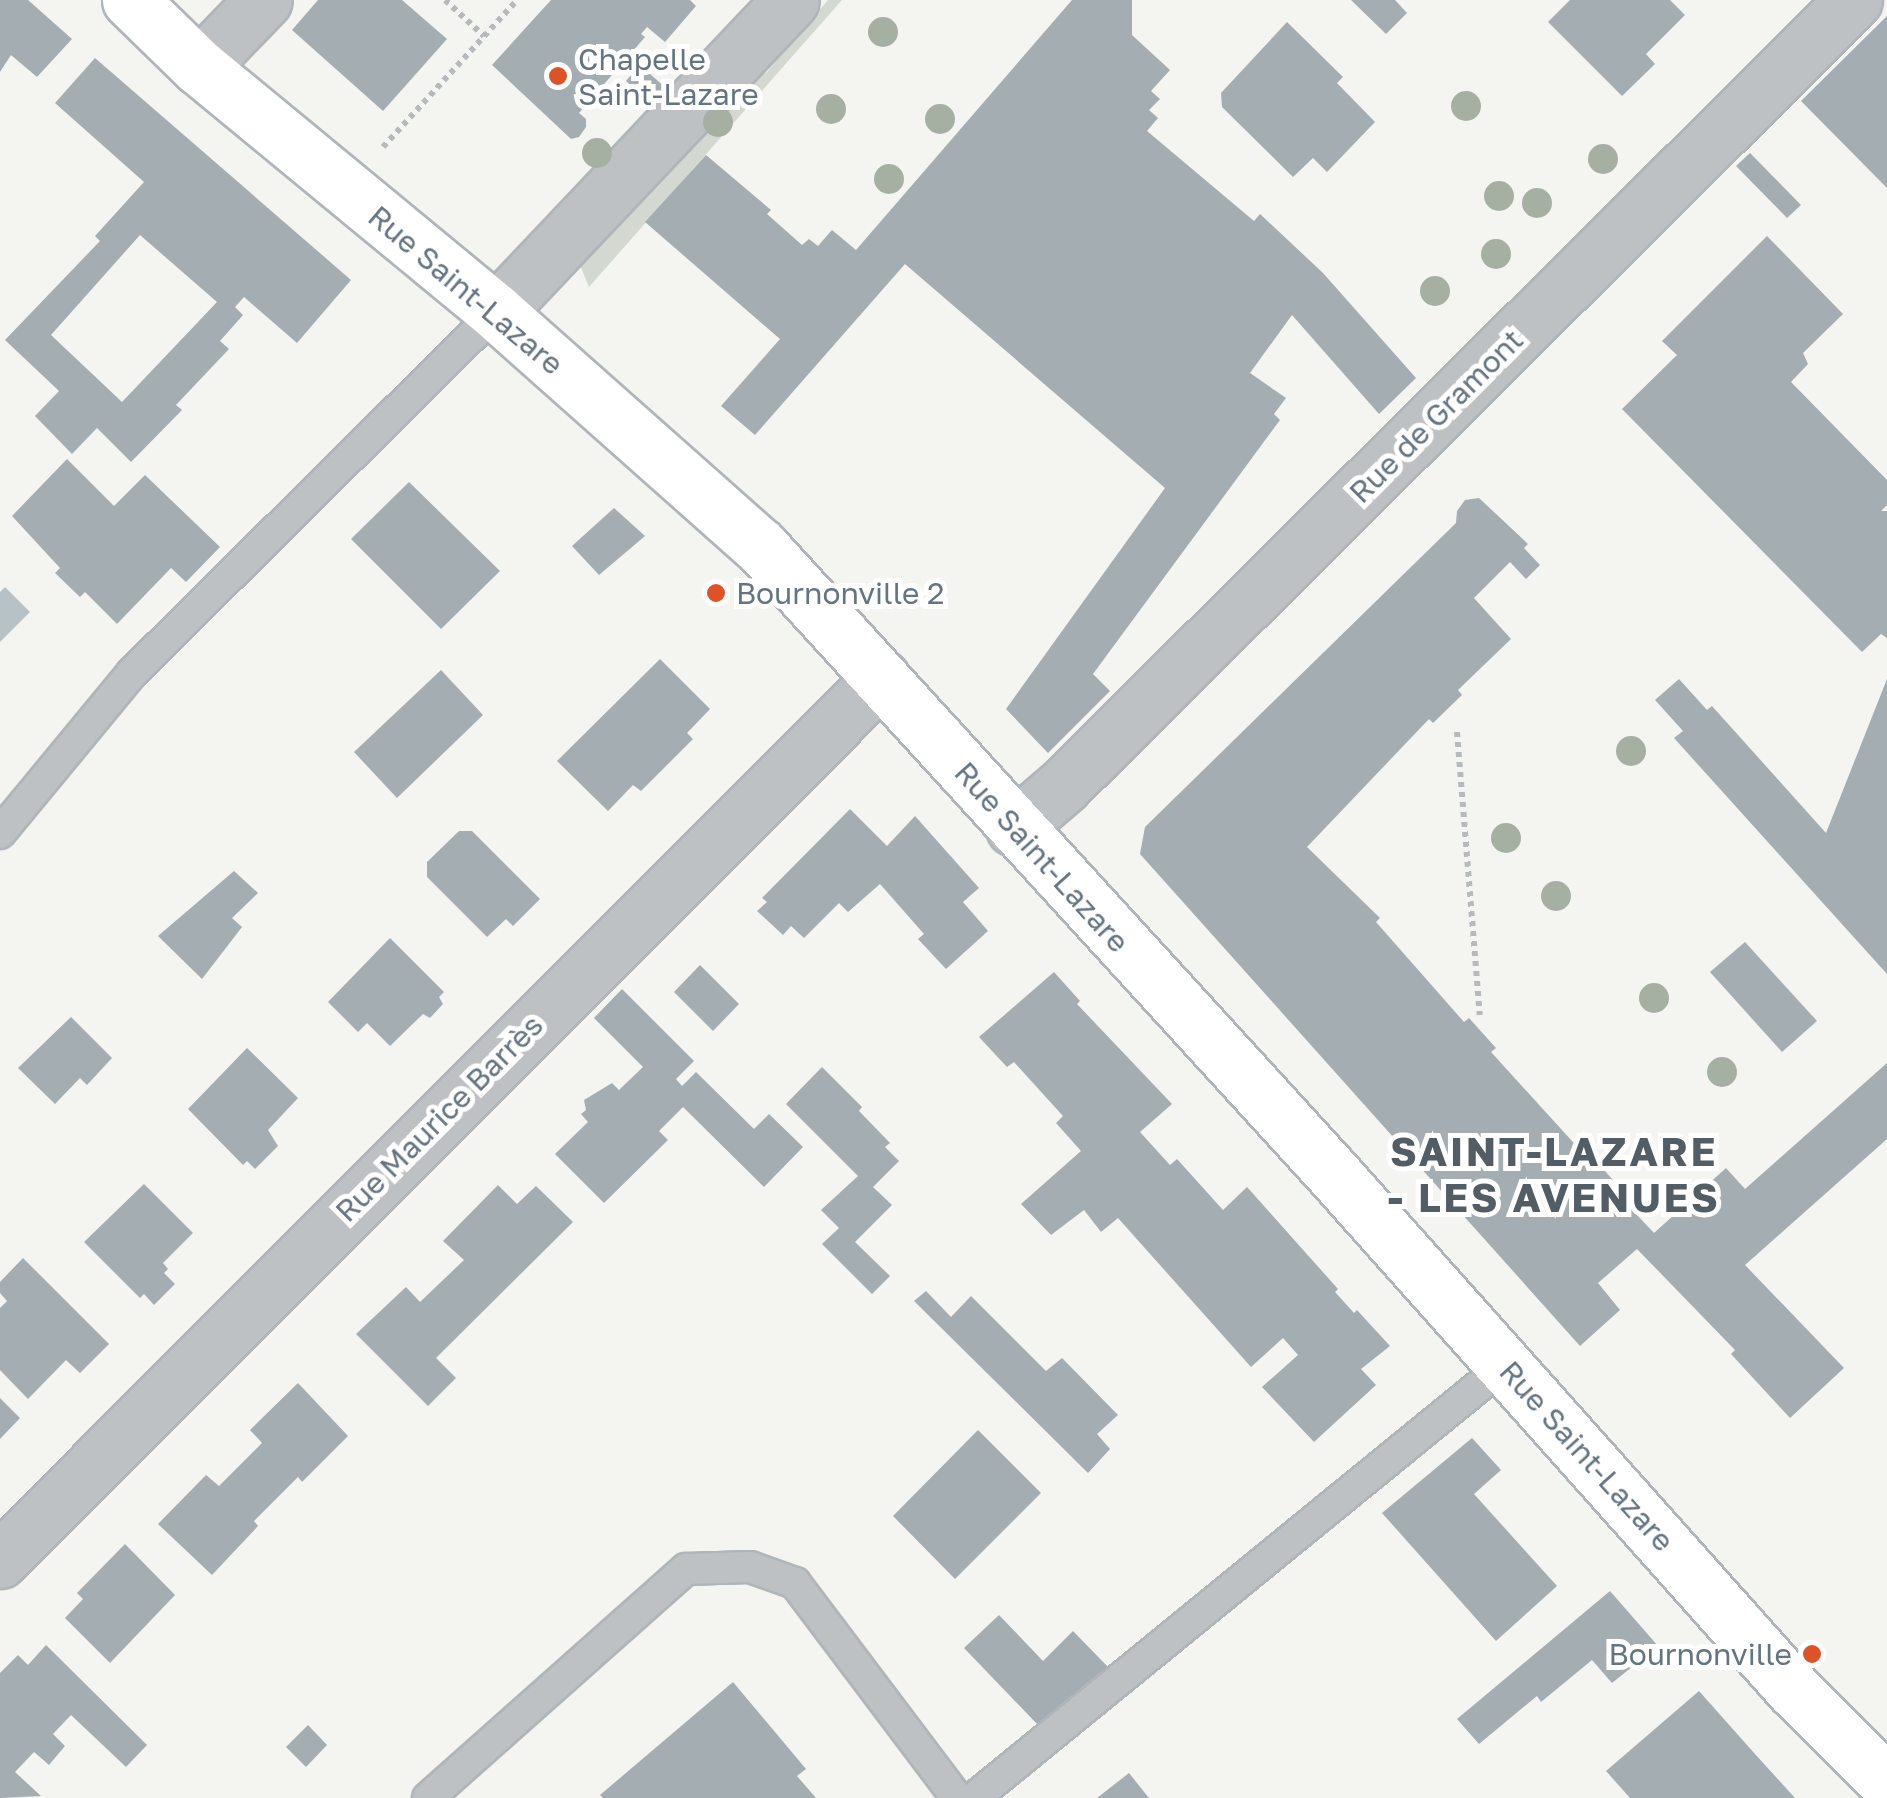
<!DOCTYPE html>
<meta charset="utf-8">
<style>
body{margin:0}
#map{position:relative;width:1887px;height:1798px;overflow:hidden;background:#f4f4f0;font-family:"Golos Text",sans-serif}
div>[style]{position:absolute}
.green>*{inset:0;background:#d3d9d0}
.water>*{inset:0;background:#b7c2c7}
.building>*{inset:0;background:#a4adb2}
.path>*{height:6px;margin-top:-3px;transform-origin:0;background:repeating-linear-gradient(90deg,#b7babc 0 5px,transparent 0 10px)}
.roads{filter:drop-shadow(2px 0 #afb5b9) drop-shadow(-2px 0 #afb5b9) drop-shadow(0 2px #afb5b9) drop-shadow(0 -2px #afb5b9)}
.service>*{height:30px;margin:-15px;padding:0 15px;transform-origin:15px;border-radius:15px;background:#bdc1c4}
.minor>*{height:55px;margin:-27.5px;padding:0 27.5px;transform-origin:27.5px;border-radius:27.5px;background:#bdc1c4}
.secondary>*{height:55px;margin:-27.5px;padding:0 27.5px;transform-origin:27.5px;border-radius:27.5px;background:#fff}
.trees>*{width:30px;height:30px;margin:-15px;border-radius:50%;background:#a6b0a2}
.dots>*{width:28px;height:28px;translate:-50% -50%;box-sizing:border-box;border:5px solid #fff;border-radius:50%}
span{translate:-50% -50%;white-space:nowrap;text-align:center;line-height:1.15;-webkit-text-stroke:10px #fff;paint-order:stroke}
.poi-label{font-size:30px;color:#647481}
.left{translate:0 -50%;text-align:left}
.right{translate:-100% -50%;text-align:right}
.street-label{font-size:30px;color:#647481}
.district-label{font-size:40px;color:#525d66;font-weight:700;letter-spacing:2.5px}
</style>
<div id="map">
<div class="green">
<i style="clip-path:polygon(828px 0,842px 0,589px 287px,579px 263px,759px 68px,766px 73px)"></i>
</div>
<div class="water">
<i style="clip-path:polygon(5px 587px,30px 612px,0 642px,0 592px)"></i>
</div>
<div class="building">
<i style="clip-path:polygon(0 0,28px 0,72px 39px,37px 77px,11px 55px,0 72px)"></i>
<i style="clip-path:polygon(318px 0,402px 0,447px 39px,383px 111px,292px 30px)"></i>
<i style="clip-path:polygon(551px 0,690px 0,696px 6px,665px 42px,647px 27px,641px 34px,645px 37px,579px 113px,586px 119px,586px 127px,579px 137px,571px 139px,492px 65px)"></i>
<i style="clip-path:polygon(1072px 0,1132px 0,1132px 35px,1170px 70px,1151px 91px,1160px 99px,1149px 110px,1158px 118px,1147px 131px,1254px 221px,1260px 214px,1323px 273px,1416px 378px,1379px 414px,1292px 315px,1250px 373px,1286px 398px,1274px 414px,1280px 420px,1093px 674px,1110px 691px,1048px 753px,1006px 709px,1165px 488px,905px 264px,755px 435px,721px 406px,780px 339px,645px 222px,706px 155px,771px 210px,767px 214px,802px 245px,809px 239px,818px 246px,832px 230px,856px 250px)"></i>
<i style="clip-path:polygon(1351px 0,1395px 0,1407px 13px,1386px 34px)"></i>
<i style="clip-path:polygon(1570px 0,1670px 0,1685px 15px,1646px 54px,1655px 64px,1622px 96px,1548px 22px)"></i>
<i style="clip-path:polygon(1887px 16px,1887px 188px,1801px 101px)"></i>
<i style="clip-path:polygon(1287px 22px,1343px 77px,1337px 83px,1375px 122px,1327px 172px,1313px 158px,1293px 177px,1222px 107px,1221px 93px)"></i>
<i style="clip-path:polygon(evenodd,95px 58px,351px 280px,297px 343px,244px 297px,235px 307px,243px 315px,220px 341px,229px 349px,176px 405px,182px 410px,131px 462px,97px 428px,72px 454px,35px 416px,59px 391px,5px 340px,100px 241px,95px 236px,144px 182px,55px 103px,95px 58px,140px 235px,217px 302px,122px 402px,51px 335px,140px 235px)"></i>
<i style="clip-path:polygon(640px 65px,667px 89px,653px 105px,626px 81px)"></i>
<i style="clip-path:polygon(1750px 153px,1801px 205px,1787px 218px,1736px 166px)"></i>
<i style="clip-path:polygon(1767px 236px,1843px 314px,1803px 353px,1808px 364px,1791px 382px,1887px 480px,1887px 505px,1881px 511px,1887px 511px,1887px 638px,1881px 634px,1862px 652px,1622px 409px,1677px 355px,1662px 341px)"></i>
<i style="clip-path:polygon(67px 459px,114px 506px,145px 475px,220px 547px,186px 582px,171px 568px,117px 624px,85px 592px,80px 597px,55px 573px,60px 568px,12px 516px)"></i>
<i style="clip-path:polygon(409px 482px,500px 571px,441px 629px,351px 539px)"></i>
<i style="clip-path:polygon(1479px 498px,1528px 544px,1524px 548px,1540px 565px,1526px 579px,1510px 562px,1474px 598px,1511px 639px,1458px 690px,1462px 695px,1433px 723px,1429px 719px,1307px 847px,1380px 918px,1376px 922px,1464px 1022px,1469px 1018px,1496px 1048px,1491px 1052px,1582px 1152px,1585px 1148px,1612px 1179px,1608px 1184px,1654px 1233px,1726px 1168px,1745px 1189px,1887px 1063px,1887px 1139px,1745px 1265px,1844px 1368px,1790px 1418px,1731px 1354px,1735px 1350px,1637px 1249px,1598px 1283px,1620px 1310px,1580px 1346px,1140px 854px,1145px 827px,1456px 523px,1457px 511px,1465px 500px)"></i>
<i style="clip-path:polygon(614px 508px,645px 536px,599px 575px,572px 546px)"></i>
<i style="clip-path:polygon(660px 659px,710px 709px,687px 733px,693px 739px,641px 791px,633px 785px,608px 811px,557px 761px)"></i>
<i style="clip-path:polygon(441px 670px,483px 715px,397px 798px,354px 752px)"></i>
<i style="clip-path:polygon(1679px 679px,1707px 710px,1712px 706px,1826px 833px,1887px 679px,1887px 974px,1674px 738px,1683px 731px,1655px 700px)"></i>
<i style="clip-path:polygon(850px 809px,887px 846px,915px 816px,979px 888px,963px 902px,988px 931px,946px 969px,918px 939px,924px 934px,880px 884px,848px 912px,839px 903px,804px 938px,791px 926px,783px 935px,757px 911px,767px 902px,762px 898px)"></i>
<i style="clip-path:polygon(459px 831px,472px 831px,540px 899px,513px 926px,506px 919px,487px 937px,427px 877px,427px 862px)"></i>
<i style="clip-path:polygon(234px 871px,258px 893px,232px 918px,242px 927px,202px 979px,158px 936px)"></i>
<i style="clip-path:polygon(390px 938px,444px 992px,439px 997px,443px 1004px,430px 1018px,423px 1014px,390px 1046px,367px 1023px,358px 1032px,328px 1002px)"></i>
<i style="clip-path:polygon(1745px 942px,1817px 1021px,1782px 1052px,1710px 972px)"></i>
<i style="clip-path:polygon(700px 965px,739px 1004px,713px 1031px,674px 992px)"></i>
<i style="clip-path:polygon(1054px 972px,1080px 1001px,1077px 1004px,1172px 1104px,1140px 1132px,1170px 1165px,1177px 1159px,1223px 1210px,1247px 1187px,1338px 1289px,1335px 1292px,1354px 1313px,1357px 1310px,1390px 1346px,1361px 1369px,1376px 1385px,1314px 1442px,1262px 1387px,1298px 1355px,1283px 1338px,1251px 1367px,1118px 1218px,1101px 1232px,1084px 1210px,1051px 1235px,1021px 1204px,1081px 1151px,1056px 1123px,1063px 1116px,1014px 1062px,1007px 1067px,979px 1037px)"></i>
<i style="clip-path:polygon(622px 989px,694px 1061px,676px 1079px,682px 1086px,696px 1072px,754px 1129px,769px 1114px,803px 1147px,764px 1187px,683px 1107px,659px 1131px,668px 1140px,604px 1203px,555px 1154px,588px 1122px,581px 1114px,586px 1110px,584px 1100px,612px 1083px,619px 1090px,643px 1067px,594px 1018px)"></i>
<i style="clip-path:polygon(71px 1017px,112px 1058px,87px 1085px,80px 1078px,55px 1104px,18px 1068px)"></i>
<i style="clip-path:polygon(247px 1048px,298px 1098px,268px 1130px,278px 1146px,255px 1169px,247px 1161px,243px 1165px,188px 1109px)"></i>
<i style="clip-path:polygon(822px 1067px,862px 1107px,859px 1111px,890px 1143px,885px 1147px,899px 1161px,873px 1187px,892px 1205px,855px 1242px,890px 1276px,872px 1294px,822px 1244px,839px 1228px,821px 1210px,858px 1176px,786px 1104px)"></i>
<i style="clip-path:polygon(144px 1184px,193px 1233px,163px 1263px,168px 1269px,164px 1273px,175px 1284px,154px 1305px,144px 1294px,140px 1298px,84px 1242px)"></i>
<i style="clip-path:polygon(498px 1185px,517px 1204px,536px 1186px,573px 1222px,436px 1358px,456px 1378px,428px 1406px,356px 1334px,406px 1287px,420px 1302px,464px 1260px,443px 1241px)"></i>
<i style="clip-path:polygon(23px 1258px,109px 1344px,80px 1373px,66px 1360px,28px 1399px,0 1370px,0 1308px,7px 1301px,0 1293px,0 1282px)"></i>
<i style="clip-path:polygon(926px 1291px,951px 1317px,971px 1296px,1046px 1371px,1062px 1358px,1118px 1415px,1097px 1434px,1110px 1449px,1088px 1473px,914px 1301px)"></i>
<i style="clip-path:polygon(298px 1383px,348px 1436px,302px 1482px,298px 1477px,254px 1521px,258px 1526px,212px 1575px,158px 1524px,206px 1475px,219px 1486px,262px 1443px,250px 1430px)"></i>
<i style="clip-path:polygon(0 1398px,20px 1418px,0 1439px)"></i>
<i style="clip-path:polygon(978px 1430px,1041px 1493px,955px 1579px,893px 1516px)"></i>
<i style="clip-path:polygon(1472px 1438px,1501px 1470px,1474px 1494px,1557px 1586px,1496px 1641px,1382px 1513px)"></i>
<i style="clip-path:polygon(125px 1544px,175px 1595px,110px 1663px,65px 1618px,83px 1599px,77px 1593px)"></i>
<i style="clip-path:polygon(1610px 1591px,1658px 1646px,1612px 1683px,1592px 1660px,1541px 1702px,1537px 1696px,1479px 1744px,1457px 1719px)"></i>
<i style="clip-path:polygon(999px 1615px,1043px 1661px,1073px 1631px,1108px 1667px,1038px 1725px,964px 1648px)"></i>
<i style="clip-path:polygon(46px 1645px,147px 1745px,126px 1767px,71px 1715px,53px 1734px,65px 1746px,49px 1765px,34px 1752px,15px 1772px,41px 1796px,0 1798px,0 1673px,18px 1655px,28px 1665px)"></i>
<i style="clip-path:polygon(733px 1682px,806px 1769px,797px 1776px,816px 1798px,603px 1798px,600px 1795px)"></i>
<i style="clip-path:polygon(1699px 1691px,1755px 1754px,1795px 1798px,1630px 1798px,1606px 1771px)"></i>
<i style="clip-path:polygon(308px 1725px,327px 1745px,306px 1767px,286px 1747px)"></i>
<i style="clip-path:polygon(1129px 1773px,1149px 1798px,1097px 1798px)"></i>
</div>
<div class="path">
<i style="left:445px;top:0;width:53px;rotate:42.7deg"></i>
<i style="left:383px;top:147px;width:199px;rotate:-47.6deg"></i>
<i style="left:1457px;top:732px;width:284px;rotate:85.4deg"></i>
</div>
<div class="roads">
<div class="service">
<i style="left:0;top:833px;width:207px;rotate:-50.5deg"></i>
<i style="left:132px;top:673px;width:513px;rotate:-44.76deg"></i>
<i style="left:428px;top:1798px;width:345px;rotate:-41.6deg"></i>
<i style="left:686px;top:1569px;width:64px;rotate:-1.8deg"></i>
<i style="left:750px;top:1567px;width:48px;rotate:19.6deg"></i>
<i style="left:795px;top:1583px;width:269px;rotate:53deg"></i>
<i style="left:974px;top:1798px;width:685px;rotate:-39.2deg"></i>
</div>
<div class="minor">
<i style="left:199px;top:67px;width:93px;rotate:-45.9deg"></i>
<i style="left:496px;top:312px;width:429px;rotate:-46.6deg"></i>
<i style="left:1014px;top:828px;width:65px;rotate:-40.6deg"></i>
<i style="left:1063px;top:786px;width:1115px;rotate:-44.82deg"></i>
<i style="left:0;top:1560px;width:1247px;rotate:-45.03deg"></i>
</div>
<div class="secondary">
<i style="left:130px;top:0;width:96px;rotate:44.2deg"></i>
<i style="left:199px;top:67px;width:385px;rotate:39.5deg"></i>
<i style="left:496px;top:312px;width:353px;rotate:41.6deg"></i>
<i style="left:760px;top:546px;width:847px;rotate:47.59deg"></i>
<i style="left:1331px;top:1171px;width:694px;rotate:48.27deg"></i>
<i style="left:1793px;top:1689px;width:133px;rotate:45deg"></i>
</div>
</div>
<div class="trees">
<i style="left:883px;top:32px"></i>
<i style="left:1466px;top:106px"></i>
<i style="left:831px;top:109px"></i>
<i style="left:940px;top:119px"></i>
<i style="left:718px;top:122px"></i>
<i style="left:597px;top:153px"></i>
<i style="left:1603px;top:159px"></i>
<i style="left:889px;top:179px"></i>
<i style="left:1499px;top:196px"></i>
<i style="left:1537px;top:203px"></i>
<i style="left:1496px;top:254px"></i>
<i style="left:1435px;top:291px"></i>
<i style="left:1631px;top:751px"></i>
<i style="left:1506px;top:838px"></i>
<i style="left:1556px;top:896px"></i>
<i style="left:1654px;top:998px"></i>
<i style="left:1722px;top:1072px"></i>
</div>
<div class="dots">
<i style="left:558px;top:76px;background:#dd5327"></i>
<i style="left:716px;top:593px;background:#dd5327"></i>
<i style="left:1812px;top:1654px;background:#dd5327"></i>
</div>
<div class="poi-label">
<span class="left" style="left:578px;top:76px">Chapelle<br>Saint-Lazare</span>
<span class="left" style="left:736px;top:593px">Bournonville 2</span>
<span class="right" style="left:1792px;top:1654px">Bournonville</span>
</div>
<div class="street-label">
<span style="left:466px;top:290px;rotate:40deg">Rue Saint-Lazare</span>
<span style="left:1436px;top:416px;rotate:-45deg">Rue de Gramont</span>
<span style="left:1042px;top:857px;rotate:48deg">Rue Saint-Lazare</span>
<span style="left:439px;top:1118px;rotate:-45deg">Rue Maurice Barrès</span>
<span style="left:1587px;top:1456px;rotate:48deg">Rue Saint-Lazare</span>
</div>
<div class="district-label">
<span style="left:1554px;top:1174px">SAINT-LAZARE<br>- LES AVENUES</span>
</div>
</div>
